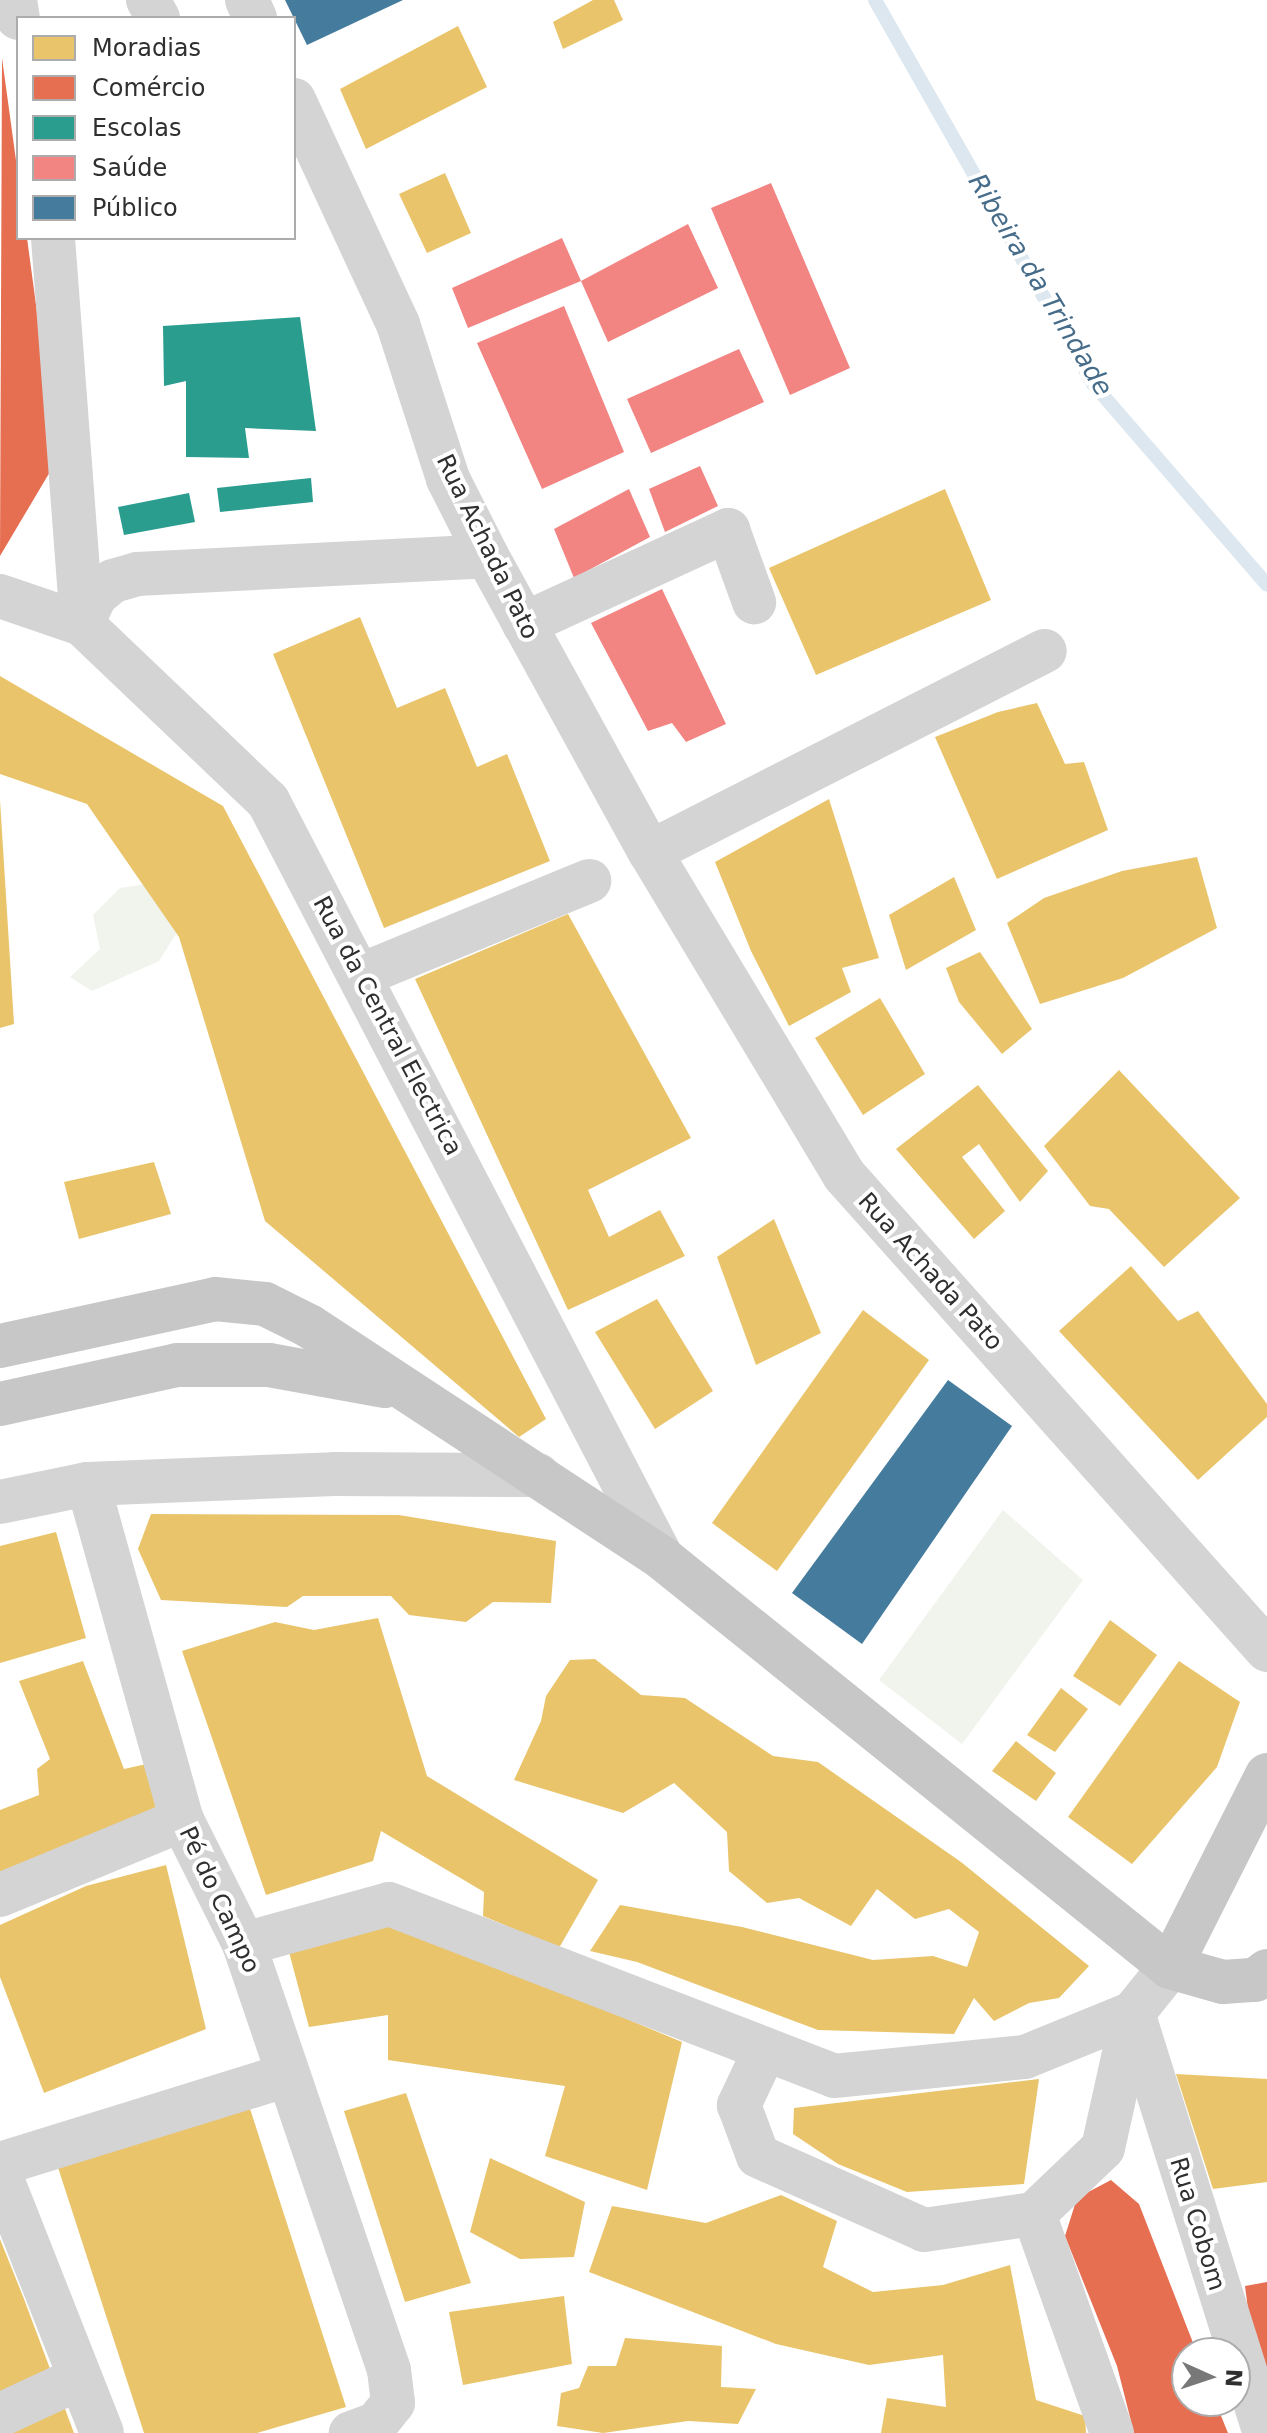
<!DOCTYPE html>
<meta charset="utf-8">
<style>
body{margin:0}
#map{position:relative;width:1267px;height:2433px;overflow:hidden;background:#fff;font-family:"DejaVu Sans",sans-serif}
div>[style]{position:absolute}
.green>*{inset:0;background:#f1f4ed}
.homes>*{inset:0;background:#e9c46a}
.shops>*{inset:0;background:#e76f51}
.schools>*{inset:0;background:#2a9d8f}
.health>*{inset:0;background:#f28482}
.public>*{inset:0;background:#457b9d}
.stream>*{height:14px;margin:-7px;padding:0 7px;transform-origin:7px;border-radius:7px;background:#dce7ef}
.minor>*{height:44px;margin:-22px;padding:0 22px;transform-origin:22px;border-radius:22px;background:#d4d4d4}
.major>*{height:44px;margin:-22px;padding:0 22px;transform-origin:22px;border-radius:22px;background:#c7c7c7}
span{translate:-50% -50%;white-space:nowrap;text-align:center;line-height:1.15;-webkit-text-stroke:8px #fff;paint-order:stroke}
.street-label{font-size:24px;color:#2f2f2f}
.water-label{font-size:26px;color:#466c89;font-style:italic}
.legend{position:absolute;left:16px;top:16px;width:280px;height:224px;box-sizing:border-box;background:#fff;border:2px solid #acacac;margin:0;padding:10px 14px;list-style:none;font-size:24px;color:#2f2f2f}
.legend li{display:flex;align-items:center;gap:16px;height:40px}
.legend b{width:40px;border:2px solid #acacac}
.north{position:absolute;left:1171px;top:2337px;width:80px;height:80px;box-sizing:border-box;background:#fff;border:2px solid #acacac;border-radius:50%;rotate:93deg;font-size:22px;font-weight:700;line-height:32px;text-align:center;color:#2f2f2f}
.north::after{content:'';display:block;margin:auto;width:28px;height:36px;background:#787878;clip-path:polygon(50% 0,100% 100%,50% 72%,0 100%)}
</style>
<div id="map">
<div class="green">
<i style="clip-path:polygon(168px 881px,188px 915px,159px 961px,92px 991px,70px 977px,100px 949px,93px 915px,120px 888px)"></i>
<i style="clip-path:polygon(1003px 1510px,1083px 1580px,962px 1744px,879px 1680px)"></i>
</div>
<div class="homes">
<i style="clip-path:polygon(593px 0,614px 0,623px 20px,563px 49px,553px 22px)"></i>
<i style="clip-path:polygon(458px 26px,487px 87px,366px 149px,340px 89px)"></i>
<i style="clip-path:polygon(445px 173px,471px 233px,427px 253px,399px 194px)"></i>
<i style="clip-path:polygon(945px 489px,991px 600px,816px 675px,769px 568px)"></i>
<i style="clip-path:polygon(360px 617px,397px 708px,445px 688px,477px 767px,507px 754px,550px 861px,384px 928px,273px 654px)"></i>
<i style="clip-path:polygon(0 676px,223px 806px,546px 1419px,519px 1437px,265px 1221px,179px 937px,87px 804px,0 774px)"></i>
<i style="clip-path:polygon(1037px 703px,1065px 764px,1084px 762px,1108px 830px,997px 879px,935px 737px,998px 712px)"></i>
<i style="clip-path:polygon(829px 799px,879px 958px,842px 968px,851px 992px,789px 1026px,751px 951px,715px 862px)"></i>
<i style="clip-path:polygon(0 800px,14px 1024px,0 1028px)"></i>
<i style="clip-path:polygon(1197px 857px,1217px 928px,1123px 978px,1040px 1004px,1007px 923px,1044px 898px,1122px 871px)"></i>
<i style="clip-path:polygon(954px 877px,976px 930px,906px 970px,889px 915px)"></i>
<i style="clip-path:polygon(568px 914px,691px 1138px,588px 1190px,609px 1237px,660px 1210px,685px 1256px,568px 1310px,415px 979px)"></i>
<i style="clip-path:polygon(980px 952px,1032px 1029px,1002px 1054px,959px 1002px,946px 968px)"></i>
<i style="clip-path:polygon(880px 998px,925px 1074px,863px 1115px,815px 1038px)"></i>
<i style="clip-path:polygon(1119px 1070px,1240px 1198px,1164px 1267px,1109px 1209px,1090px 1206px,1044px 1146px)"></i>
<i style="clip-path:polygon(978px 1085px,1048px 1171px,1020px 1202px,979px 1144px,962px 1157px,1005px 1211px,974px 1239px,896px 1149px)"></i>
<i style="clip-path:polygon(154px 1162px,171px 1214px,79px 1239px,64px 1182px)"></i>
<i style="clip-path:polygon(774px 1219px,821px 1333px,756px 1365px,717px 1257px)"></i>
<i style="clip-path:polygon(1131px 1266px,1178px 1321px,1198px 1311px,1267px 1404px,1267px 1417px,1198px 1480px,1059px 1331px)"></i>
<i style="clip-path:polygon(657px 1299px,713px 1391px,655px 1429px,595px 1332px)"></i>
<i style="clip-path:polygon(863px 1310px,929px 1360px,777px 1571px,712px 1523px)"></i>
<i style="clip-path:polygon(151px 1514px,399px 1515px,556px 1541px,551px 1603px,493px 1602px,466px 1622px,409px 1615px,391px 1596px,303px 1596px,287px 1607px,161px 1600px,138px 1549px)"></i>
<i style="clip-path:polygon(56px 1532px,86px 1638px,0 1663px,0 1546px)"></i>
<i style="clip-path:polygon(378px 1618px,427px 1776px,598px 1880px,559px 1948px,483px 1916px,484px 1892px,381px 1831px,373px 1861px,266px 1895px,182px 1651px,275px 1622px,314px 1630px)"></i>
<i style="clip-path:polygon(1110px 1620px,1157px 1655px,1120px 1706px,1073px 1676px)"></i>
<i style="clip-path:polygon(595px 1659px,641px 1695px,685px 1698px,773px 1756px,818px 1762px,961px 1862px,1089px 1966px,1059px 1998px,1029px 2003px,994px 2021px,974px 1998px,954px 2034px,818px 2030px,637px 1962px,590px 1951px,620px 1905px,742px 1927px,873px 1960px,933px 1956px,967px 1967px,979px 1932px,949px 1909px,915px 1919px,877px 1889px,851px 1926px,799px 1898px,767px 1903px,729px 1871px,727px 1832px,674px 1783px,623px 1813px,514px 1780px,541px 1721px,546px 1696px,570px 1660px)"></i>
<i style="clip-path:polygon(83px 1661px,124px 1769px,151px 1763px,167px 1811px,0 1880px,0 1810px,39px 1795px,37px 1769px,50px 1759px,19px 1681px)"></i>
<i style="clip-path:polygon(1179px 1661px,1240px 1702px,1217px 1767px,1132px 1864px,1068px 1817px)"></i>
<i style="clip-path:polygon(1061px 1688px,1088px 1709px,1055px 1752px,1027px 1735px)"></i>
<i style="clip-path:polygon(1016px 1741px,1056px 1773px,1036px 1801px,992px 1771px)"></i>
<i style="clip-path:polygon(166px 1865px,206px 2029px,44px 2093px,0 1977px,0 1925px,86px 1886px)"></i>
<i style="clip-path:polygon(396px 1923px,682px 2042px,647px 2190px,545px 2156px,565px 2086px,388px 2060px,388px 2015px,309px 2027px,289px 1952px)"></i>
<i style="clip-path:polygon(1176px 2074px,1267px 2079px,1267px 2182px,1213px 2189px)"></i>
<i style="clip-path:polygon(1039px 2079px,1024px 2184px,907px 2192px,838px 2164px,793px 2134px,794px 2108px)"></i>
<i style="clip-path:polygon(244px 2090px,346px 2407px,257px 2433px,144px 2433px,53px 2152px)"></i>
<i style="clip-path:polygon(406px 2093px,471px 2283px,405px 2302px,344px 2111px)"></i>
<i style="clip-path:polygon(490px 2158px,585px 2202px,574px 2257px,520px 2259px,470px 2232px)"></i>
<i style="clip-path:polygon(781px 2195px,837px 2221px,823px 2267px,873px 2292px,943px 2285px,1010px 2265px,1036px 2400px,1085px 2416px,1086px 2433px,881px 2433px,887px 2398px,946px 2407px,943px 2355px,869px 2365px,776px 2344px,589px 2272px,612px 2206px,706px 2223px)"></i>
<i style="clip-path:polygon(0 2239px,24px 2299px,74px 2433px,0 2433px)"></i>
<i style="clip-path:polygon(564px 2296px,572px 2364px,463px 2385px,449px 2312px)"></i>
<i style="clip-path:polygon(625px 2338px,722px 2346px,721px 2387px,756px 2389px,738px 2424px,688px 2421px,603px 2433px,557px 2426px,561px 2393px,579px 2388px,588px 2366px,616px 2366px)"></i>
</div>
<div class="shops">
<i style="clip-path:polygon(2px 58px,18px 175px,18px 238px,27px 238px,57px 460px,0 556px)"></i>
<i style="clip-path:polygon(1111px 2180px,1139px 2204px,1197px 2353px,1187px 2353px,1187px 2401px,1215px 2401px,1228px 2433px,1134px 2433px,1117px 2366px,1065px 2236px,1077px 2198px)"></i>
<i style="clip-path:polygon(1267px 2282px,1267px 2384px,1257px 2379px,1245px 2286px)"></i>
</div>
<div class="schools">
<i style="clip-path:polygon(300px 317px,316px 431px,245px 428px,249px 458px,186px 457px,186px 381px,164px 386px,163px 326px)"></i>
<i style="clip-path:polygon(311px 478px,313px 502px,220px 512px,217px 488px)"></i>
<i style="clip-path:polygon(189px 493px,195px 522px,124px 535px,118px 507px)"></i>
</div>
<div class="health">
<i style="clip-path:polygon(771px 183px,850px 368px,790px 395px,711px 208px)"></i>
<i style="clip-path:polygon(688px 224px,718px 288px,608px 342px,581px 281px)"></i>
<i style="clip-path:polygon(562px 238px,581px 281px,468px 328px,452px 288px)"></i>
<i style="clip-path:polygon(564px 306px,624px 452px,542px 489px,477px 343px)"></i>
<i style="clip-path:polygon(739px 349px,764px 402px,651px 453px,627px 399px)"></i>
<i style="clip-path:polygon(700px 466px,718px 506px,665px 532px,649px 489px)"></i>
<i style="clip-path:polygon(629px 489px,650px 537px,574px 578px,554px 529px)"></i>
<i style="clip-path:polygon(662px 589px,726px 724px,686px 742px,672px 723px,648px 731px,591px 623px)"></i>
</div>
<div class="public">
<i style="clip-path:polygon(285px 0,403px 0,307px 45px)"></i>
<i style="clip-path:polygon(948px 1380px,1012px 1426px,862px 1644px,792px 1593px)"></i>
</div>
<div class="stream">
<i style="left:875px;top:0;width:443px;rotate:60.4deg"></i>
<i style="left:1094px;top:385px;width:264px;rotate:49.1deg"></i>
</div>
<div class="minor">
<i style="left:15px;top:0;width:18px;rotate:81deg"></i>
<i style="left:148px;top:0;width:21px;rotate:61deg"></i>
<i style="left:247px;top:0;width:20px;rotate:66deg"></i>
<i style="left:294px;top:100px;width:247px;rotate:65.1deg"></i>
<i style="left:398px;top:324px;width:163px;rotate:72.1deg"></i>
<i style="left:448px;top:479px;width:86px;rotate:63.1deg"></i>
<i style="left:487px;top:556px;width:338px;rotate:61.2deg"></i>
<i style="left:650px;top:852px;width:377px;rotate:59deg"></i>
<i style="left:844px;top:1175px;width:636px;rotate:48.31deg"></i>
<i style="left:53px;top:238px;width:387px;rotate:85.7deg"></i>
<i style="left:0;top:596px;width:87px;rotate:18.9deg"></i>
<i style="left:82px;top:624px;width:257px;rotate:43.6deg"></i>
<i style="left:268px;top:801px;width:853px;rotate:62.5deg"></i>
<i style="left:82px;top:624px;width:31px;rotate:-65deg"></i>
<i style="left:95px;top:596px;width:23px;rotate:-40deg"></i>
<i style="left:113px;top:581px;width:25px;rotate:-16deg"></i>
<i style="left:137px;top:574px;width:350px;rotate:-2.9deg"></i>
<i style="left:524px;top:624px;width:225px;rotate:-24.7deg"></i>
<i style="left:728px;top:530px;width:77px;rotate:70.1deg"></i>
<i style="left:650px;top:852px;width:443px;rotate:-27deg"></i>
<i style="left:361px;top:975px;width:247px;rotate:-22.4deg"></i>
<i style="left:88px;top:1484px;width:349px;rotate:74.4deg"></i>
<i style="left:182px;top:1820px;width:139px;rotate:63.4deg"></i>
<i style="left:244px;top:1944px;width:450px;rotate:71.2deg"></i>
<i style="left:389px;top:2370px;width:33px;rotate:83deg"></i>
<i style="left:393px;top:2403px;width:27px;rotate:129deg"></i>
<i style="left:376px;top:2424px;width:27px;rotate:160deg"></i>
<i style="left:0;top:1502px;width:90px;rotate:-11.6deg"></i>
<i style="left:88px;top:1484px;width:246px;rotate:-2.3deg"></i>
<i style="left:334px;top:1474px;width:204px;rotate:0.3deg"></i>
<i style="left:0;top:1895px;width:197px;rotate:-22.4deg"></i>
<i style="left:244px;top:1944px;width:150px;rotate:-15.4deg"></i>
<i style="left:389px;top:1904px;width:477px;rotate:21.1deg"></i>
<i style="left:834px;top:2076px;width:192px;rotate:-5.7deg"></i>
<i style="left:1025px;top:2057px;width:117px;rotate:-22.2deg"></i>
<i style="left:1134px;top:2016px;width:437px;rotate:72.6deg"></i>
<i style="left:764px;top:2052px;width:59px;rotate:115.3deg"></i>
<i style="left:739px;top:2105px;width:54px;rotate:69.6deg"></i>
<i style="left:758px;top:2156px;width:182px;rotate:24deg"></i>
<i style="left:924px;top:2230px;width:111px;rotate:-8.3deg"></i>
<i style="left:1034px;top:2214px;width:95px;rotate:-43.7deg"></i>
<i style="left:1103px;top:2148px;width:138px;rotate:-77.5deg"></i>
<i style="left:1133px;top:2013px;width:59px;rotate:-51.2deg"></i>
<i style="left:0;top:2164px;width:301px;rotate:-17.2deg"></i>
<i style="left:0;top:2174px;width:278px;rotate:68.5deg"></i>
<i style="left:1034px;top:2214px;width:232px;rotate:70.4deg"></i>
<i style="left:0;top:2415px;width:88px;rotate:-24.8deg"></i>
</div>
<div class="major">
<i style="left:0;top:1346px;width:220px;rotate:-12.3deg"></i>
<i style="left:215px;top:1299px;width:50px;rotate:5.7deg"></i>
<i style="left:265px;top:1304px;width:49px;rotate:26.6deg"></i>
<i style="left:309px;top:1326px;width:422px;rotate:33.3deg"></i>
<i style="left:662px;top:1558px;width:652px;rotate:38.84deg"></i>
<i style="left:1170px;top:1967px;width:55px;rotate:15.8deg"></i>
<i style="left:1223px;top:1982px;width:32px;rotate:-4deg"></i>
<i style="left:1255px;top:1980px;width:15px;rotate:-37deg"></i>
<i style="left:0;top:1404px;width:181px;rotate:-12.4deg"></i>
<i style="left:177px;top:1365px;width:92px"></i>
<i style="left:269px;top:1365px;width:118px;rotate:10.3deg"></i>
<i style="left:1170px;top:1967px;width:215px;rotate:-63.2deg"></i>
</div>
<div class="street-label">
<span style="left:487px;top:547px;rotate:64deg">Rua Achada Pato</span>
<span style="left:387px;top:1026px;rotate:62deg">Rua da Central Electrica</span>
<span style="left:930px;top:1272px;rotate:48deg">Rua Achada Pato</span>
<span style="left:219px;top:1900px;rotate:65deg">Pé do Campo</span>
<span style="left:1197px;top:2224px;rotate:73deg">Rua Cobom</span>
</div>
<div class="water-label">
<span style="left:1040px;top:285px;rotate:59deg">Ribeira da Trindade</span>
</div>
<ul class="legend">
<li><b style="height:22px;background:#e9c46a"></b>Moradias</li>
<li><b style="height:22px;background:#e76f51"></b>Comércio</li>
<li><b style="height:22px;background:#2a9d8f"></b>Escolas</li>
<li><b style="height:22px;background:#f28482"></b>Saúde</li>
<li><b style="height:22px;background:#457b9d"></b>Público</li>
</ul>
<div class="north">N</div>
</div>
